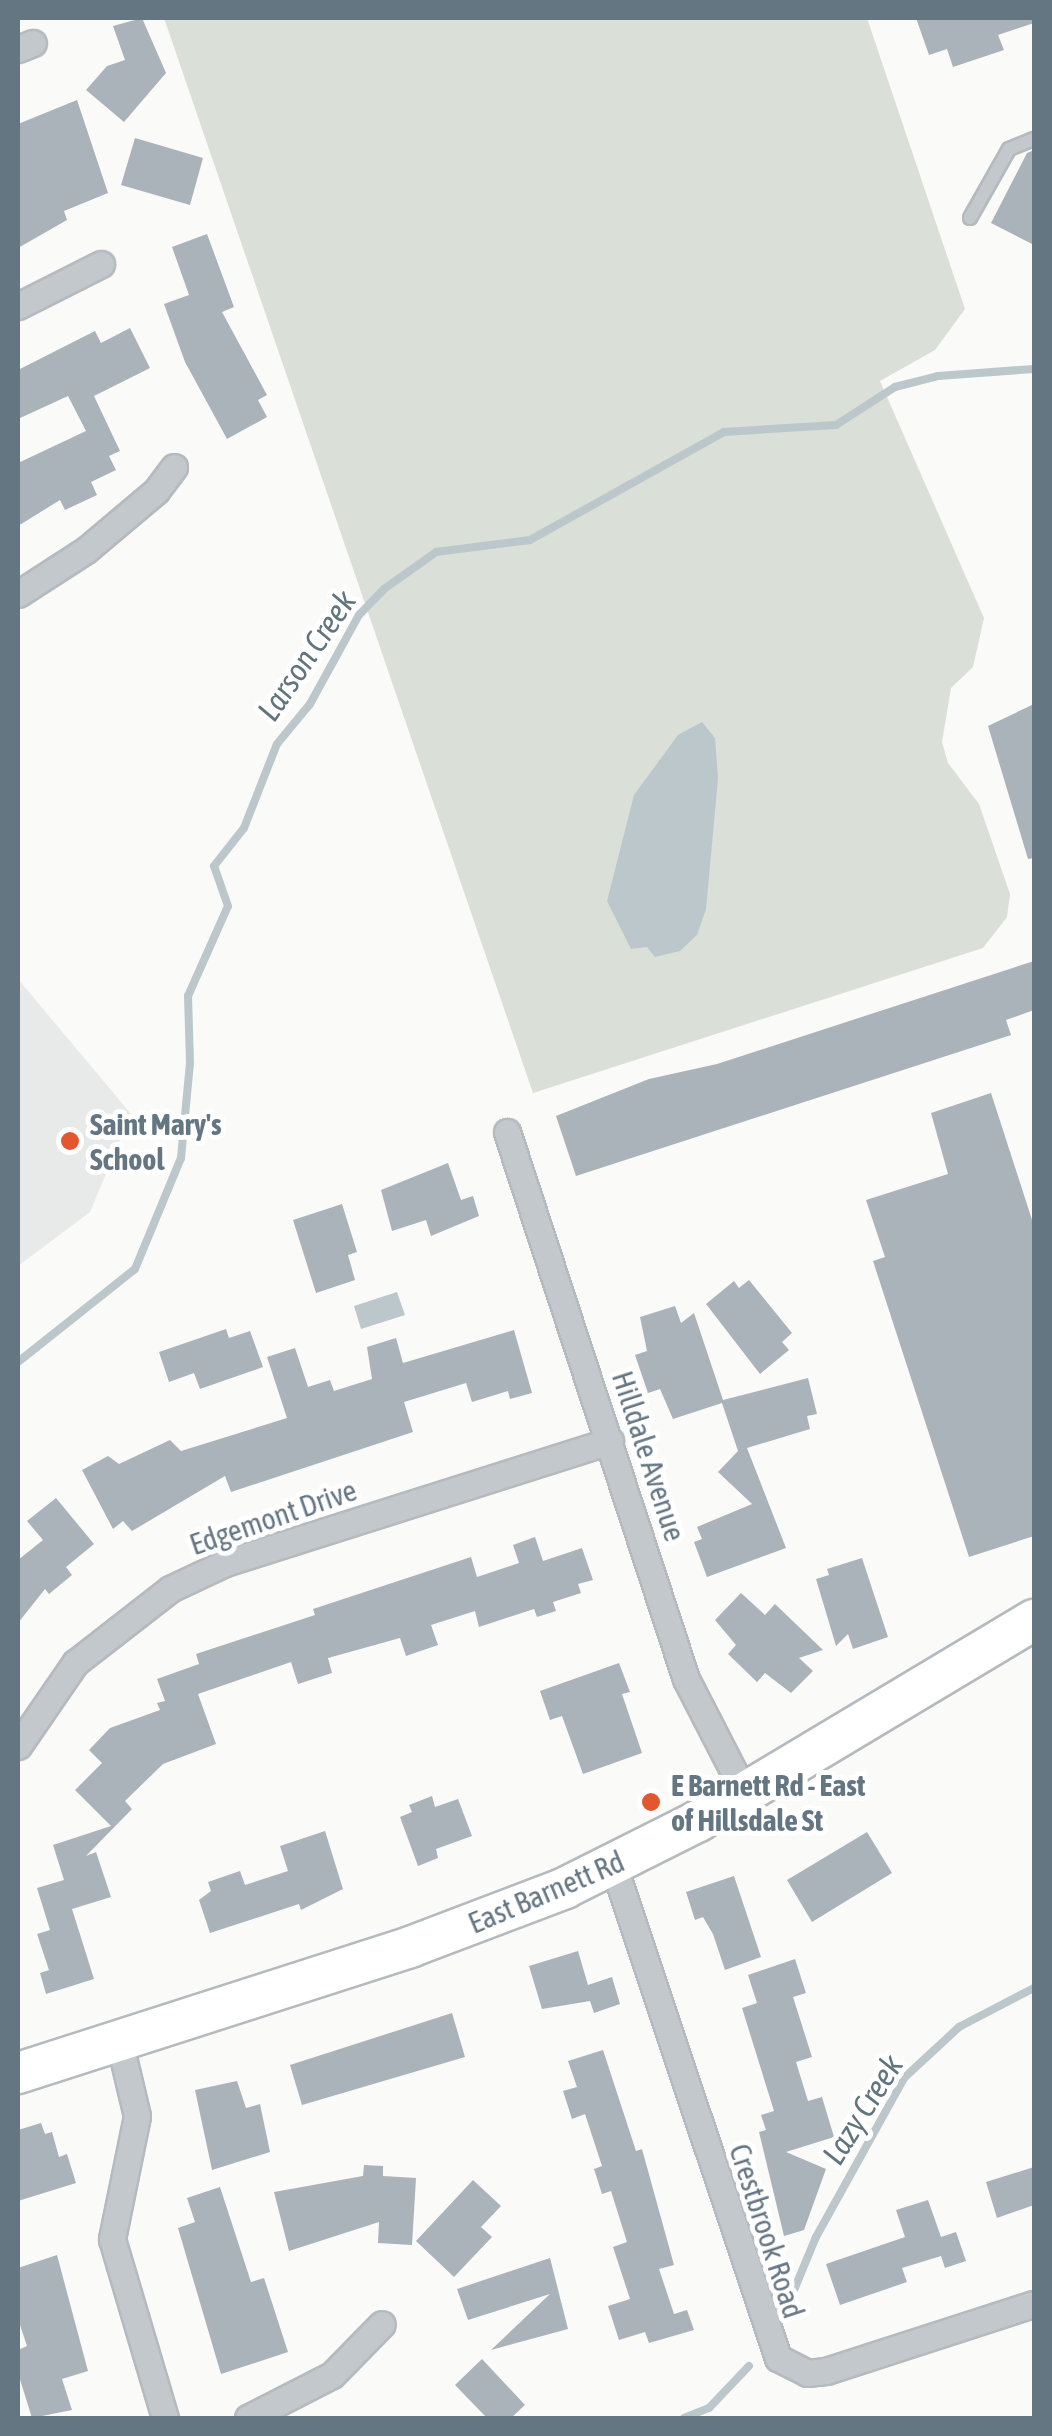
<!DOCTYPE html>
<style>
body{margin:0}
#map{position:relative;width:1052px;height:2436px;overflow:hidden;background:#fafaf8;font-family:"Asap Condensed",sans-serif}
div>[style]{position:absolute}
.built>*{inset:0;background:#e8e9e9}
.green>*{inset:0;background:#dadfd7}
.water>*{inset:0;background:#bbc7cb}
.stream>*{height:8px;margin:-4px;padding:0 4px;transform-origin:4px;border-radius:4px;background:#bbc7cb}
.building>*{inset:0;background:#aab3b9}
.roads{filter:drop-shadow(2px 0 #b5babe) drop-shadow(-2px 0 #b5babe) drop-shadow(0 2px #b5babe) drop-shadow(0 -2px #b5babe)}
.service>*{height:12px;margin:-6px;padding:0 6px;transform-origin:6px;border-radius:6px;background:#c3c8cc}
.minor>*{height:25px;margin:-12.5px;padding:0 12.5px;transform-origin:12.5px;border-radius:12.5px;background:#c3c8cc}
.primary>*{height:40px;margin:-20px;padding:0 20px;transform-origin:20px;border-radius:20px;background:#fff}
.dots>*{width:28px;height:28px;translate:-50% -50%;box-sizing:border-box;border:5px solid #fff;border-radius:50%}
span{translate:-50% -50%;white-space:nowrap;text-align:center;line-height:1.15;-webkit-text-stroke:10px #fff;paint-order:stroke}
.poi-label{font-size:30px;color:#657683;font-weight:700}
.left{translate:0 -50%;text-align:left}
.street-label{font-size:30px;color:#657683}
.water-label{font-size:32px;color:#60757c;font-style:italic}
.frame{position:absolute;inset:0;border:20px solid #657683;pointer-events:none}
</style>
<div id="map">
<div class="built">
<i style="clip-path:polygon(18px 979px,131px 1114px,90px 1212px,18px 1266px)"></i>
</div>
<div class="green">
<i style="clip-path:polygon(164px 18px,867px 18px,965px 309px,935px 350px,880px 381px,984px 618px,973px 667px,951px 688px,942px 742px,948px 763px,979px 804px,1010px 894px,1007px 917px,983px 948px,533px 1093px)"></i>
</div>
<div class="water">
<i style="clip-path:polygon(702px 722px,715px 738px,718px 779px,706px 909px,697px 935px,680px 951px,655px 957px,647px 947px,631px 949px,607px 901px,634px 795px,678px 735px)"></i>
<i style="clip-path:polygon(397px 1292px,405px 1315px,361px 1329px,354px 1306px)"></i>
</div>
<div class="stream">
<i style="left:18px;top:1362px;width:149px;rotate:-38.5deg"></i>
<i style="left:135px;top:1269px;width:120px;rotate:-67.5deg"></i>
<i style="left:181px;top:1158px;width:95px;rotate:-84.6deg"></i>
<i style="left:190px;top:1063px;width:67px;rotate:-91.7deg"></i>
<i style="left:188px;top:996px;width:98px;rotate:-66deg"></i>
<i style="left:228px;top:906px;width:42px;rotate:-109.3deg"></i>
<i style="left:214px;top:866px;width:48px;rotate:-51.7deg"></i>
<i style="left:244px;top:828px;width:90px;rotate:-68.6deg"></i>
<i style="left:277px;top:744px;width:52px;rotate:-50.5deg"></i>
<i style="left:310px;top:704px;width:102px;rotate:-61.2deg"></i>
<i style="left:359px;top:615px;width:36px;rotate:-46deg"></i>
<i style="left:384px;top:589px;width:64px;rotate:-35.4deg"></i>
<i style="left:436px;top:552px;width:95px;rotate:-7.3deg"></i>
<i style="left:530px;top:540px;width:222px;rotate:-29.1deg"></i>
<i style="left:724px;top:432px;width:112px;rotate:-3.6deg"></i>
<i style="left:836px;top:425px;width:70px;rotate:-32.8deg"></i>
<i style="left:895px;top:387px;width:44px;rotate:-14.3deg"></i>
<i style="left:938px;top:376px;width:96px;rotate:-4.2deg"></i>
<i style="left:787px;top:2307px;width:76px;rotate:-67.5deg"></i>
<i style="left:816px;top:2237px;width:182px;rotate:-61deg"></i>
<i style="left:904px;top:2078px;width:75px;rotate:-42.8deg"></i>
<i style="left:959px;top:2027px;width:85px;rotate:-27.5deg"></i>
<i style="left:684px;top:2418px;width:27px;rotate:-22deg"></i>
<i style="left:709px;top:2408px;width:58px;rotate:-46.4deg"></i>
</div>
<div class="building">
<i style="clip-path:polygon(142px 18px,166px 73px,124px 122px,86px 90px,107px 66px,125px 60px,113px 26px)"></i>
<i style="clip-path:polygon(916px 18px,1034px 18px,1034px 23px,998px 35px,1004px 50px,953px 67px,947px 49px,929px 55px)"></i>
<i style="clip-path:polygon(77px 100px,108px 193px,64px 211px,67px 220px,18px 248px,18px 124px)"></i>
<i style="clip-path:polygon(135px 138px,203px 158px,190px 205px,121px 185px)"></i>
<i style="clip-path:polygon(1034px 150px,1034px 245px,991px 223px,1027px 153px)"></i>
<i style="clip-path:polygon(207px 234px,234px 307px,222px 312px,267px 395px,258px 400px,267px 417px,227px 439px,185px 362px,164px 304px,189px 295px,172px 247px)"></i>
<i style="clip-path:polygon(130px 328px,150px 368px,94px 396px,120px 451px,109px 456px,116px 470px,91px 482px,97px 495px,65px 510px,60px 500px,18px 526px,18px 463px,86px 431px,68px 396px,18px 419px,18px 370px,95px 331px,101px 343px)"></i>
<i style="clip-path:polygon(1034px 704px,1034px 858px,1028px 859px,988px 726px)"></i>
<i style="clip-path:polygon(1034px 961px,1034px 1010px,1006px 1020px,1011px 1035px,576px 1176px,556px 1116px,649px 1079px,717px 1064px)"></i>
<i style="clip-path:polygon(991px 1093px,1034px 1226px,1034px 1536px,969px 1557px,873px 1261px,885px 1257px,866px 1200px,948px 1174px,931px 1113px)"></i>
<i style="clip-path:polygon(448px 1163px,461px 1200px,473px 1196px,479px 1216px,431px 1236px,426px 1220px,392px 1231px,381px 1190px)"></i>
<i style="clip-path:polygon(342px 1204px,357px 1252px,348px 1255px,355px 1280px,316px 1293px,293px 1220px)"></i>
<i style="clip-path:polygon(749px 1280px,792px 1333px,782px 1342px,789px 1350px,760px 1374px,706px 1304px,734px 1281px,739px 1288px)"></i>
<i style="clip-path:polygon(675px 1306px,681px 1323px,694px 1313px,723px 1400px,808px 1378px,817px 1414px,807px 1416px,810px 1429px,747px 1448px,786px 1548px,707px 1577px,694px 1542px,702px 1539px,697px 1527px,752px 1504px,718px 1472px,738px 1451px,722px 1403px,673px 1419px,660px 1389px,648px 1393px,635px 1355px,647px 1351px,640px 1317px)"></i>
<i style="clip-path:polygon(226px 1329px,229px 1338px,250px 1331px,263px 1367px,200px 1389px,194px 1373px,169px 1382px,159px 1352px)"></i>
<i style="clip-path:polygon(514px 1330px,532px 1393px,510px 1399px,508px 1391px,472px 1402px,466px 1383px,404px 1402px,413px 1432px,231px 1492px,225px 1476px,132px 1531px,123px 1521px,113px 1529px,82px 1470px,108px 1456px,119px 1464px,170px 1440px,181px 1451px,287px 1418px,267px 1357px,295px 1348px,308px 1387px,330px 1380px,334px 1391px,372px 1379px,367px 1347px,396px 1338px,403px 1363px)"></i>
<i style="clip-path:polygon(56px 1498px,94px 1544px,66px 1567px,72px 1575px,49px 1594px,45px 1589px,18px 1623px,18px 1560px,43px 1540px,27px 1521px)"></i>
<i style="clip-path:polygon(535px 1537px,543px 1561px,582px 1548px,593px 1580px,578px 1584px,581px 1593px,553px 1602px,556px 1611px,537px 1617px,534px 1609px,479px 1627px,475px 1611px,431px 1625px,438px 1645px,406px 1656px,400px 1638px,328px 1658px,332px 1673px,298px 1684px,291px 1662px,198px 1694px,216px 1744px,163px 1764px,125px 1801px,132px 1809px,86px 1856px,96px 1852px,111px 1897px,72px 1909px,94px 1979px,46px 1994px,40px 1973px,49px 1970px,37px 1934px,50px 1930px,37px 1888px,64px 1880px,53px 1845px,111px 1826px,75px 1790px,102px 1763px,89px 1750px,110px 1728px,160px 1710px,157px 1703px,165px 1701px,157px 1679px,199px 1664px,196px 1654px,315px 1615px,313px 1609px,471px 1557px,477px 1577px,519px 1563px,513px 1545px)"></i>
<i style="clip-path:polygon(862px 1558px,888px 1637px,853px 1649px,848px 1634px,836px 1646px,816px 1579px,829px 1575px,827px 1569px)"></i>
<i style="clip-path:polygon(741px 1593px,765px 1615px,775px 1604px,823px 1650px,799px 1658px,813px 1671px,791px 1693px,765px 1673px,757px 1682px,728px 1654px,736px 1645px,715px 1620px)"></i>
<i style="clip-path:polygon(619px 1663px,630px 1692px,622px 1694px,642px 1753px,583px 1774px,562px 1716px,550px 1720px,540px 1691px)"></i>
<i style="clip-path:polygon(432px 1796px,435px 1807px,458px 1799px,472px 1836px,436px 1849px,438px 1858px,418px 1866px,400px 1817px,412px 1812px,409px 1805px)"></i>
<i style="clip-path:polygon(325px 1831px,343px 1889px,301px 1910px,299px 1904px,210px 1933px,199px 1900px,211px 1891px,208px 1882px,240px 1871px,245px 1885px,288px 1871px,280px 1846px)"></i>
<i style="clip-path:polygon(867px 1832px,892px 1873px,812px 1922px,787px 1880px)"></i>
<i style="clip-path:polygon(734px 1876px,761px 1957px,725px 1970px,713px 1934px,703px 1917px,695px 1920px,686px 1892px)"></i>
<i style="clip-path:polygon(578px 1951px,588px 1985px,612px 1977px,620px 2004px,594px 2013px,590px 2001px,542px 2009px,529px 1966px)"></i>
<i style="clip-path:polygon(795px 1959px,806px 1993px,793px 1997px,812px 2057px,796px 2062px,808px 2101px,822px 2097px,834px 2137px,786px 2152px,826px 2169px,804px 2230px,784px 2236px,759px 2132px,766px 2130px,761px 2115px,774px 2111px,742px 2008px,757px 2003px,748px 1975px)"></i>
<i style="clip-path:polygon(452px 2013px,465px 2057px,302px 2105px,290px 2065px)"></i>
<i style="clip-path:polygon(603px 2050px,636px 2151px,642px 2149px,674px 2265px,659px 2269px,674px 2314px,687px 2310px,694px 2330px,649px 2343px,645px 2332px,619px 2340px,608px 2306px,630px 2299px,613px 2247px,627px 2242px,611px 2191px,602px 2194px,594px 2169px,602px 2166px,585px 2114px,572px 2119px,563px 2091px,577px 2087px,568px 2061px)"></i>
<i style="clip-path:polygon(237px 2081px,246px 2108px,260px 2104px,270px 2152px,212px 2170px,195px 2090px)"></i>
<i style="clip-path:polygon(41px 2123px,45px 2134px,52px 2132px,59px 2157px,67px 2154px,76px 2183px,18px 2201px,18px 2130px)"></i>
<i style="clip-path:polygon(364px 2165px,383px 2166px,383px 2176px,416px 2178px,412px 2245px,378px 2243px,379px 2222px,289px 2251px,274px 2192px,363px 2176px)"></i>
<i style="clip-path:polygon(1034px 2167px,1034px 2205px,997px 2218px,986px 2182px)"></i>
<i style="clip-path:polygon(473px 2180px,501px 2206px,481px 2227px,492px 2237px,454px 2277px,416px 2241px)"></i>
<i style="clip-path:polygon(220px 2187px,251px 2282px,264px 2278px,288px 2352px,221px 2374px,178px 2228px,195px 2222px,187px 2198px)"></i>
<i style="clip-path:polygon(928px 2200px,941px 2237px,956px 2232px,966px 2261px,945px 2268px,941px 2256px,902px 2268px,907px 2282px,840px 2305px,826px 2264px,905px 2237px,896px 2210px)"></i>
<i style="clip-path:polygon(57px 2255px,88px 2371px,62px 2379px,72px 2410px,32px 2418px,18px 2373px,18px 2350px,27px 2346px,18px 2319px,18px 2268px)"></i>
<i style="clip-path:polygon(550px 2258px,568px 2329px,491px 2350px,550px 2294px,468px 2320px,457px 2289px)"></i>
<i style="clip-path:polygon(482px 2359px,525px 2405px,511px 2418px,487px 2418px,455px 2385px)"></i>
</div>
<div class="roads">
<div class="service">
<i style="left:970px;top:218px;width:79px;rotate:-60.5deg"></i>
<i style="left:1009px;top:149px;width:27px;rotate:-22deg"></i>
</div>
<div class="minor">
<i style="left:18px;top:49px;width:16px;rotate:-22deg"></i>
<i style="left:18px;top:306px;width:93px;rotate:-26.8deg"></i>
<i style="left:18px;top:594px;width:81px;rotate:-32.9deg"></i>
<i style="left:86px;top:550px;width:92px;rotate:-40.1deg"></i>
<i style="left:156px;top:491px;width:30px;rotate:-53deg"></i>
<i style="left:507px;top:1132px;width:576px;rotate:71.88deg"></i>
<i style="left:686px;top:1679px;width:129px;rotate:62.8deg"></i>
<i style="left:18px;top:1746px;width:101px;rotate:-55.5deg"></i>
<i style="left:75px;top:1663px;width:120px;rotate:-37.9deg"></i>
<i style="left:170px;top:1589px;width:61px;rotate:-25.3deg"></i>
<i style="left:225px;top:1563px;width:404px;rotate:-17.6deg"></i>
<i style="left:613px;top:1864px;width:521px;rotate:71.53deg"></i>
<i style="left:778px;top:2358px;width:33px;rotate:27deg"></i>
<i style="left:807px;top:2373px;width:19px;rotate:-6deg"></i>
<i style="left:826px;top:2371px;width:219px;rotate:-17.9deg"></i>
<i style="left:119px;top:2040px;width:78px;rotate:76.7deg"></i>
<i style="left:137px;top:2116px;width:126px;rotate:101.5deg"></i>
<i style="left:112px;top:2239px;width:187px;rotate:73.5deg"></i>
<i style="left:248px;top:2418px;width:94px;rotate:-27.1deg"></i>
<i style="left:332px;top:2375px;width:71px;rotate:-45.6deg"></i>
</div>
<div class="primary">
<i style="left:18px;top:2073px;width:412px;rotate:-17.8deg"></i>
<i style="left:410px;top:1947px;width:166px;rotate:-20.8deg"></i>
<i style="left:565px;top:1888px;width:149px;rotate:-26.7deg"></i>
<i style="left:698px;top:1821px;width:392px;rotate:-30.9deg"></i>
</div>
</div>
<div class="dots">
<i style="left:70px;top:1141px;background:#e4572e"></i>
<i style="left:651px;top:1802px;background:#e4572e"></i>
</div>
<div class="poi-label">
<span class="left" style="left:90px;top:1141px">Saint Mary's<br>School</span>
<span class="left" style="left:671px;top:1802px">E Barnett Rd - East<br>of Hillsdale St</span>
</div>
<div class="street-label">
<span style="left:649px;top:1456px;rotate:72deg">Hilldale Avenue</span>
<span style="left:273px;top:1517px;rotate:-19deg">Edgemont Drive</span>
<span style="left:546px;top:1892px;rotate:-23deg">East Barnett Rd</span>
<span style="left:767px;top:2231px;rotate:72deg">Crestbrook Road</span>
</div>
<div class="water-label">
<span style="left:307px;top:656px;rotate:-56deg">Larson Creek</span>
<span style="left:863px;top:2110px;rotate:-58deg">Lazy Creek</span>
</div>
<div class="frame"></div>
</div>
